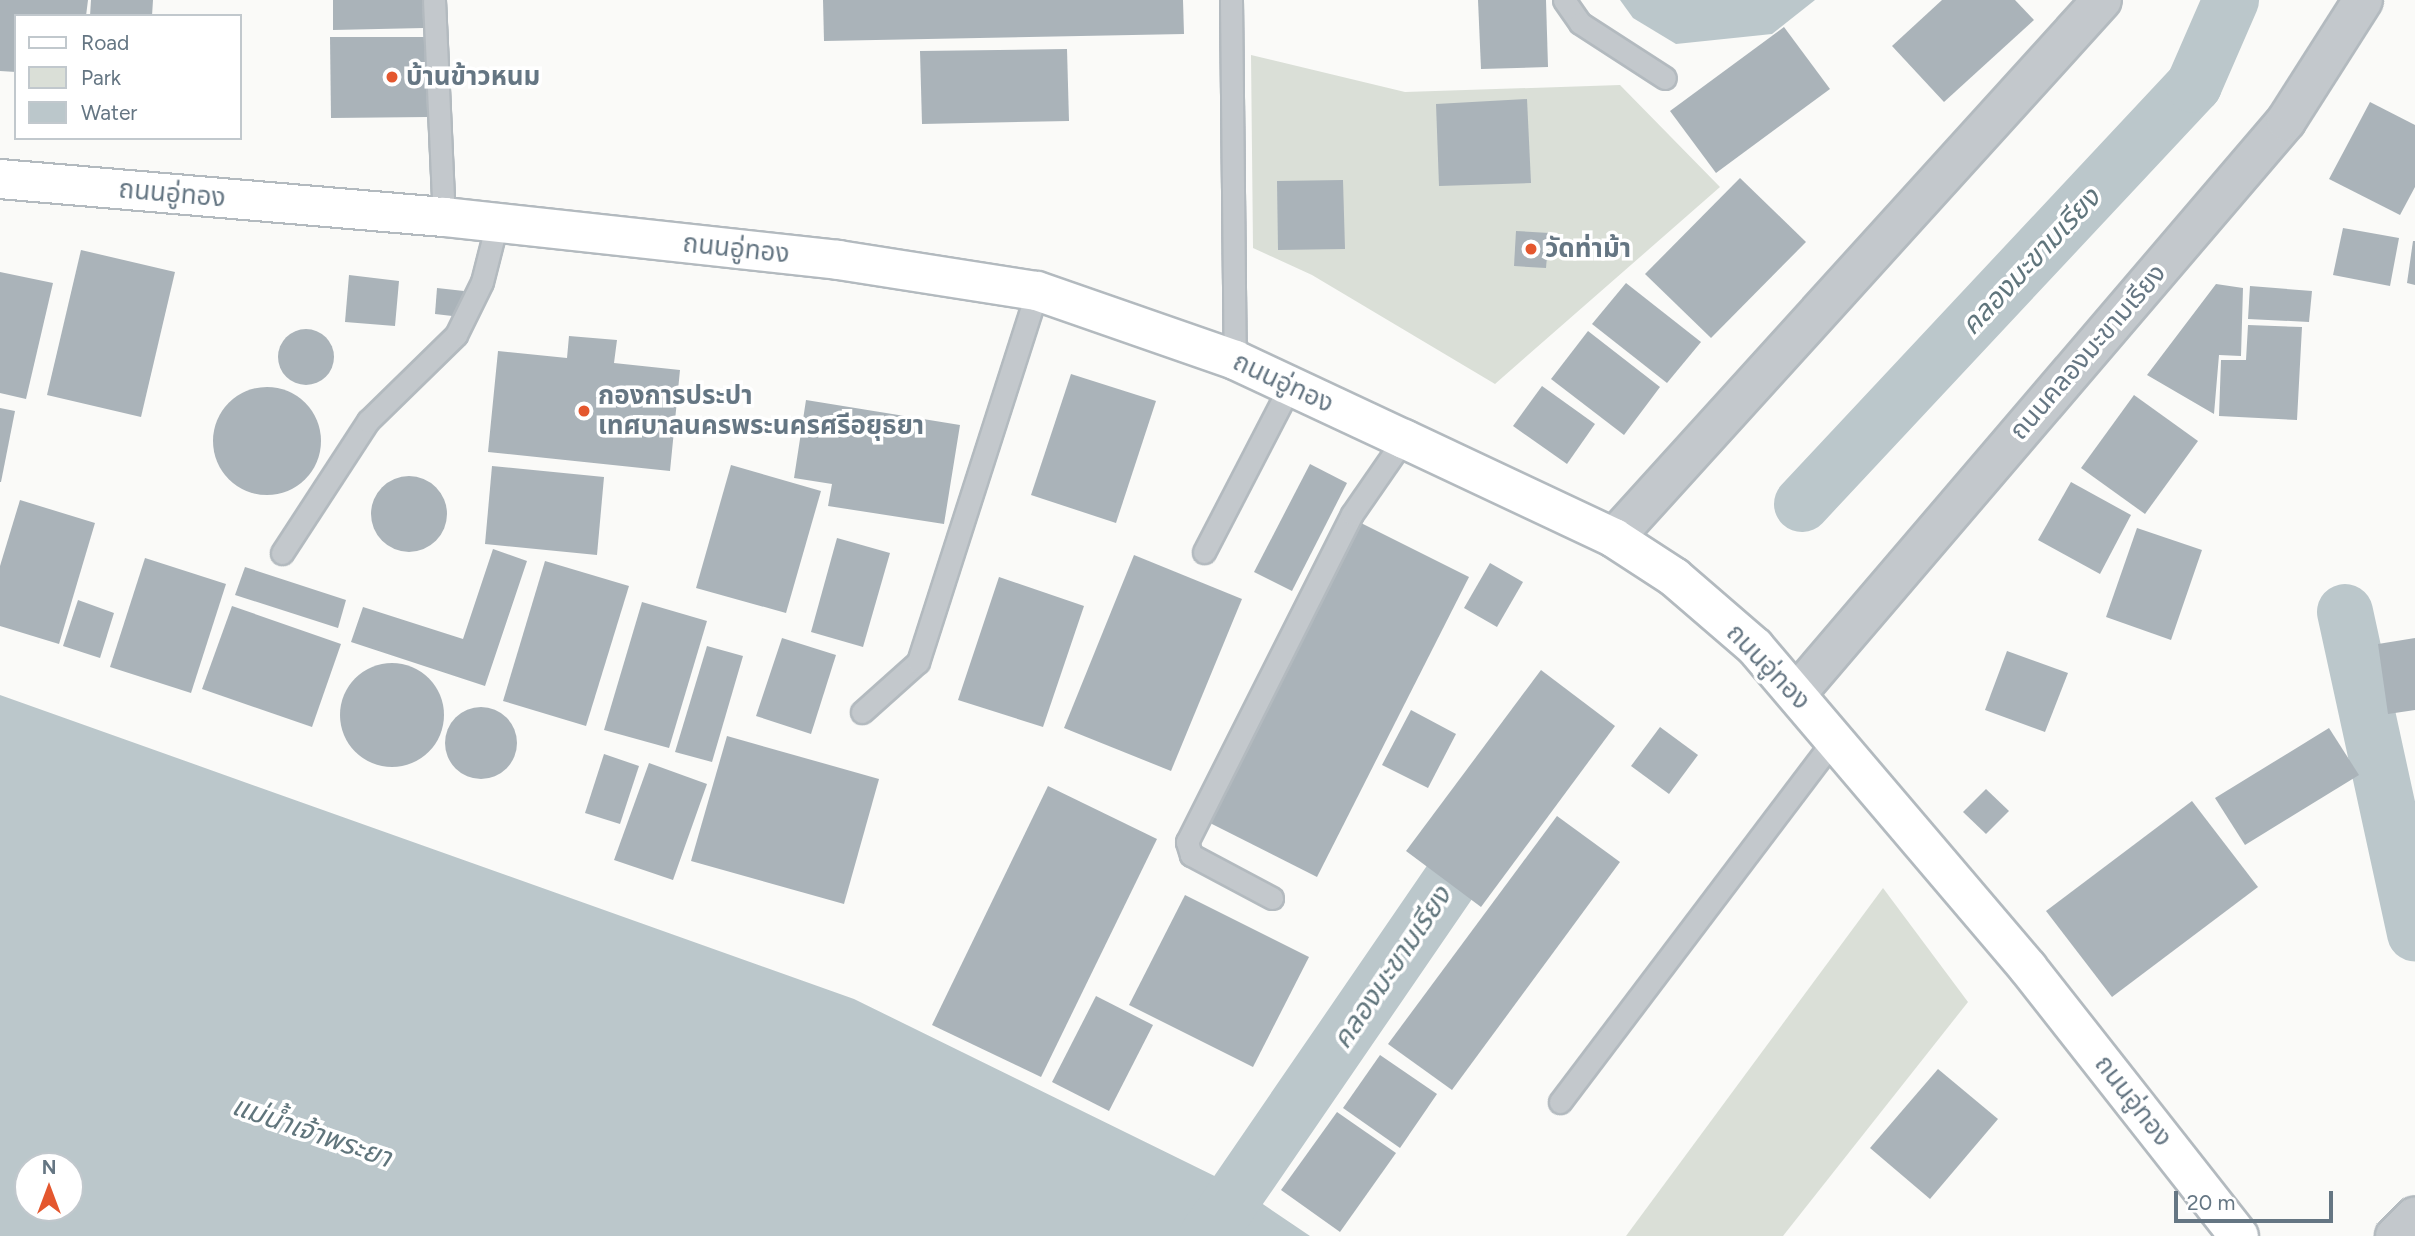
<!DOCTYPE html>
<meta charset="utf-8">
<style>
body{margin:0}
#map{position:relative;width:2415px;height:1236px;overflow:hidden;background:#fafaf8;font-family:Figtree,"Noto Sans Thai",sans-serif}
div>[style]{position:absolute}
.green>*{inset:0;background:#dadfd7}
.water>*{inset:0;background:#bbc7cb}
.canal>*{height:56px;margin:-28px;padding:0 28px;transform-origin:28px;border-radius:28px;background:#bbc7cb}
.building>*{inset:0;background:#aab3b9}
.round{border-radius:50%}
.roads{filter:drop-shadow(2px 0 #b3babf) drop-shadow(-2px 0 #b3babf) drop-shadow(0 2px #b3babf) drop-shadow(0 -2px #b3babf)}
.service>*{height:21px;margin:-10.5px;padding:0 10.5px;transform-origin:10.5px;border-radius:10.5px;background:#c3c8cc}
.minor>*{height:38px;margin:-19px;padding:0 19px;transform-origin:19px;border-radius:19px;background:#c3c8cc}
.tertiary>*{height:38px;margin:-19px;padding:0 19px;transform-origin:19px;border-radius:19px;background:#c3c8cc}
.secondary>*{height:38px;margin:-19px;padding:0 19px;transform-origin:19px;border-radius:19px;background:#fff}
.dots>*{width:19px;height:19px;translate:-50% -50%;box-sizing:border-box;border:4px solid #fff;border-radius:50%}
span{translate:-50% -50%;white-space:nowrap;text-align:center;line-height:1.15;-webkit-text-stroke:7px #fff;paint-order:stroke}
.poi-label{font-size:26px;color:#657683;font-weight:700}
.left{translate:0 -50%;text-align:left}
.street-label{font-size:26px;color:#657683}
.water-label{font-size:28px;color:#60757c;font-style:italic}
.legend{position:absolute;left:14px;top:14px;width:228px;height:126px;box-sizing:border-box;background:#fff;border:2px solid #c1c8cd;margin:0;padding:9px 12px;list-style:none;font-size:21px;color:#657683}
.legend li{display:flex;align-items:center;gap:14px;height:35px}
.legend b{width:35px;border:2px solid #c1c8cd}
.north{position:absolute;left:14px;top:1152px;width:70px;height:70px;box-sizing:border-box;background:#fff;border:2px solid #c1c8cd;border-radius:50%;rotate:0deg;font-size:19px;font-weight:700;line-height:28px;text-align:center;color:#657683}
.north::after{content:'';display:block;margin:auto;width:24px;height:32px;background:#e4572e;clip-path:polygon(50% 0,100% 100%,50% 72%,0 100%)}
.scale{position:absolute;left:2174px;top:1191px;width:159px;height:32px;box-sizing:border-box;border:4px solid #657683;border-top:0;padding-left:9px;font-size:21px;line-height:24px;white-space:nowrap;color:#657683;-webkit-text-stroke:5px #fff;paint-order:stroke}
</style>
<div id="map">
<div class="green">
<i style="clip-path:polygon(1251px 55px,1405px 92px,1620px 85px,1720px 187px,1495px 384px,1312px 275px,1253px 248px)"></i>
<i style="clip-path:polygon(1883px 888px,1968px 1002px,1783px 1236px,1626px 1236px)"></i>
</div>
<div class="water">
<i style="clip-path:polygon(1620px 0,1815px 0,1772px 34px,1676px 44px,1633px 18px)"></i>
<i style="clip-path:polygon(evenodd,0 695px,854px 999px,1239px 1188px,1310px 1236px,0 1236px,0 695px,28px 1166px,70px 1166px,70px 1208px,28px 1208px,28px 1166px)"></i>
</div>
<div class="canal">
<i style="left:1802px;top:504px;width:574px;rotate:-46.91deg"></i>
<i style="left:2194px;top:85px;width:93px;rotate:-66.5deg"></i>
<i style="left:2345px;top:612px;width:329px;rotate:77.7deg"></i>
<i style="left:1207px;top:1236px;width:506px;rotate:-55.56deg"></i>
</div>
<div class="building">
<i style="clip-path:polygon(0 0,88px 0,86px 16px,16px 16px,16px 72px,0 71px)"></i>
<i style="clip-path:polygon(91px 0,153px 0,152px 16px,90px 16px)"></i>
<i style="clip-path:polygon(333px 0,424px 0,424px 28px,333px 30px)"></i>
<i style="clip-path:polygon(823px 0,1183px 0,1184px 34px,824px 41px)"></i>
<i style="clip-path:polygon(1478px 0,1546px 0,1548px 67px,1481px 69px)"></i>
<i style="clip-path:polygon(1942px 0,2015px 0,2034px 20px,1944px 102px,1892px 46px)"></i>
<i style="clip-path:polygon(1784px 27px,1830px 89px,1716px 173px,1670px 111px)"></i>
<i style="clip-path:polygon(330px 37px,427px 37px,428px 117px,331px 118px)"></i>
<i style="clip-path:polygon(1067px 49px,1069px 121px,922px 124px,920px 51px)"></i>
<i style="clip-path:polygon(1527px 99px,1531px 183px,1439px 186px,1436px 104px)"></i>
<i style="clip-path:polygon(2370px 102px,2415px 125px,2415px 187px,2400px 215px,2329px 179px)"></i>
<i style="clip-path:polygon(1740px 178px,1806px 242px,1711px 338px,1645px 274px)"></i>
<i style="clip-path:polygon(1343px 180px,1345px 249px,1278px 250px,1277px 181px)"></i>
<i style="clip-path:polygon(2343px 228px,2399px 238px,2390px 286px,2333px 275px)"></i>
<i style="clip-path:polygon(1516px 231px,1549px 233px,1546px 268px,1514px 266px)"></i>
<i style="clip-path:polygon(2413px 241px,2415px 241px,2415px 285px,2407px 283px)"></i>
<i style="clip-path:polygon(81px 250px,175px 272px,141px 417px,47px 395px)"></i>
<i style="clip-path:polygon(0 272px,53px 283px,26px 399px,0 393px)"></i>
<i style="clip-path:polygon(349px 275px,399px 281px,395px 326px,345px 322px)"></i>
<i style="clip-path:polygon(1626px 283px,1701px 342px,1667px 383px,1592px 324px)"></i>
<i style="clip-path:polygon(2216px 284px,2243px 288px,2241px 356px,2219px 355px,2214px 414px,2147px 375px)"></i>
<i style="clip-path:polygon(2250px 286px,2312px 291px,2309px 322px,2248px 319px)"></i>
<i style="clip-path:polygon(437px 288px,464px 291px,461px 317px,435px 314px)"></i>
<i style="clip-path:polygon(2248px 325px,2302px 327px,2297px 420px,2219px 416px,2221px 360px,2246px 360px)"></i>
<i class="round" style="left:278px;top:329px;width:56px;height:56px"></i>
<i style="clip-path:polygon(1588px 331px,1660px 387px,1624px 435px,1551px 379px)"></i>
<i style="clip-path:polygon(569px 336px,617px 340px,614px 363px,680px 370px,670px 471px,488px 452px,498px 351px,567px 358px)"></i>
<i style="clip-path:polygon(1071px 374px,1156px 401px,1116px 523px,1031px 495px)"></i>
<i style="clip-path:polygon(1542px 386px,1595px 424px,1567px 464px,1513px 426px)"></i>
<i class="round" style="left:213px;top:387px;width:108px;height:108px"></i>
<i style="clip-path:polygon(2134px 395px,2198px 441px,2145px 514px,2081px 468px)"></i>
<i style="clip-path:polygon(806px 400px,960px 425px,944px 524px,828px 506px,832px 484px,794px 478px)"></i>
<i style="clip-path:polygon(0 408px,15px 411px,1px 482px,0 482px)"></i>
<i style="clip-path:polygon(1310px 464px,1347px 483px,1292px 591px,1254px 572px)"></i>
<i style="clip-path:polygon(731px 465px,821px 491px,786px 613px,696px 588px)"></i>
<i style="clip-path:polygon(492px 466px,604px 477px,597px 555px,485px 544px)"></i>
<i class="round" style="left:371px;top:476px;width:76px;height:76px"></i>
<i style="clip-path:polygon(2071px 482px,2131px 515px,2100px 574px,2038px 540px)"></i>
<i style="clip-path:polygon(20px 500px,95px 523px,59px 644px,0 626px,0 566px)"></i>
<i style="clip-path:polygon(1361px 523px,1469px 577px,1317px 877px,1210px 823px)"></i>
<i style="clip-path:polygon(2137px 528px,2202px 550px,2171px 640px,2106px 617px)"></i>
<i style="clip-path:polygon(837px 538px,890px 553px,863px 647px,811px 632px)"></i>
<i style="clip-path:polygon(493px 549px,527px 561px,485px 686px,351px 642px,363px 607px,463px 639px)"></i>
<i style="clip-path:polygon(1134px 555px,1242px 599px,1171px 771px,1064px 728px)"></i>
<i style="clip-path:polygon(145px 558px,226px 584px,191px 693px,110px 667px)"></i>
<i style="clip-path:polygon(545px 561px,629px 586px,586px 726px,503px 701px)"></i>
<i style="clip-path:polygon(1490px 563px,1523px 582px,1497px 627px,1464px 608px)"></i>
<i style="clip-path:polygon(245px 567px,346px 600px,338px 628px,235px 595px)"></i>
<i style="clip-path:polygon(999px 577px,1084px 606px,1043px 727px,958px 700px)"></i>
<i style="clip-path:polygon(78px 600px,114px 613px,100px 658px,63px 646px)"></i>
<i style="clip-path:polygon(642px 602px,707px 621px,669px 748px,604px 730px)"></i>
<i style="clip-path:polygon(232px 606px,341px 644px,312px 727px,202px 689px)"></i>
<i style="clip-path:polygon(782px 638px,836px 655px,811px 734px,756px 716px)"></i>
<i style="clip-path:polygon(2415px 638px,2415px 710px,2388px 714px,2378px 644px)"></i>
<i style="clip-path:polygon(707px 646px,743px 656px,712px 762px,675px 752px)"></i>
<i style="clip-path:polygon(2007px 651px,2068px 673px,2045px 732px,1985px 710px)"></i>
<i class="round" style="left:340px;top:663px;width:104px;height:104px"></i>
<i style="clip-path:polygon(1541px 670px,1615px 726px,1481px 907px,1406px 851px)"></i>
<i class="round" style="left:445px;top:707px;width:72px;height:72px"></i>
<i style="clip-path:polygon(1411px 710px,1456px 734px,1428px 788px,1382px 765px)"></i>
<i style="clip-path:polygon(1660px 727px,1698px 755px,1669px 794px,1631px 766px)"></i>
<i style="clip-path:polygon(2329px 728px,2359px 775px,2245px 845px,2215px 798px)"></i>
<i style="clip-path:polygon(727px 736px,879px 779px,844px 904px,691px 861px)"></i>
<i style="clip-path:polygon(604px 754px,639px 766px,620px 824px,585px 813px)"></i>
<i style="clip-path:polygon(649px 763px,707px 784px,673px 880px,614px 860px)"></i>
<i style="clip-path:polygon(1048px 786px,1157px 839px,1041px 1077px,932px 1025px)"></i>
<i style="clip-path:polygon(1986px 789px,2009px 811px,1986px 834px,1963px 812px)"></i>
<i style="clip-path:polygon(2192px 801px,2258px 887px,2112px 997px,2046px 911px)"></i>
<i style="clip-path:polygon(1557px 816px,1620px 862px,1452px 1090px,1388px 1044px)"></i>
<i style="clip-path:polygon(1185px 895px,1309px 957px,1253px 1067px,1129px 1005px)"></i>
<i style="clip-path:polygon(1096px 996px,1153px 1025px,1109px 1111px,1052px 1082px)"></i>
<i style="clip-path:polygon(1380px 1055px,1437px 1094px,1400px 1148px,1343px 1108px)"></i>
<i style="clip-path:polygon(1938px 1069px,1998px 1119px,1930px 1199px,1870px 1148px)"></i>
<i style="clip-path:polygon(1337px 1112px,1396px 1153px,1340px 1232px,1281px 1190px)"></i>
</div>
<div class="roads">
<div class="service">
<i style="left:434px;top:0;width:217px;rotate:87.4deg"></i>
<i style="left:1231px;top:0;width:360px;rotate:89.4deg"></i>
<i style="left:1564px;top:0;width:28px;rotate:55deg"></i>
<i style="left:1580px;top:23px;width:101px;rotate:32.9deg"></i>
<i style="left:1204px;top:552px;width:187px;rotate:-62.6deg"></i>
<i style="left:282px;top:553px;width:158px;rotate:-56.9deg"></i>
<i style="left:368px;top:421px;width:123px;rotate:-44.3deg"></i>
<i style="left:456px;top:335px;width:59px;rotate:-63.9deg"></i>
<i style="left:482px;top:282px;width:61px;rotate:-75.7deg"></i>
<i style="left:862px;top:712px;width:75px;rotate:-41.8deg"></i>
<i style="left:918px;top:662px;width:390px;rotate:-72.2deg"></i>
<i style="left:1272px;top:898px;width:92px;rotate:-152deg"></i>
<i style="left:1191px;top:855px;width:14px;rotate:-107deg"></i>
<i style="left:1187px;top:842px;width:367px;rotate:-63.3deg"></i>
<i style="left:1352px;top:514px;width:91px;rotate:-55.3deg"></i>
<i style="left:1560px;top:1102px;width:455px;rotate:-52.9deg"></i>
</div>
<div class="minor">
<i style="left:2395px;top:1236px;width:28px;rotate:-44deg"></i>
</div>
<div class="tertiary">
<i style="left:1614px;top:538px;width:726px;rotate:-47.79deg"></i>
<i style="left:1797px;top:693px;width:753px;rotate:-49.47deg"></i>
<i style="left:2286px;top:121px;width:143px;rotate:-57.5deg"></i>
</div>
<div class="secondary">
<i style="left:0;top:179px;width:446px;rotate:4.9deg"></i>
<i style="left:444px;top:217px;width:396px;rotate:6.2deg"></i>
<i style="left:838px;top:260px;width:201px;rotate:8.9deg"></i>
<i style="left:1037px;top:291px;width:210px;rotate:19.2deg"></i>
<i style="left:1235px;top:360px;width:187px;rotate:25.1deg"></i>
<i style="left:1404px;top:439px;width:232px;rotate:25.2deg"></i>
<i style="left:1614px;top:538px;width:72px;rotate:33deg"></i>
<i style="left:1674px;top:577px;width:107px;rotate:40.8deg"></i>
<i style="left:1755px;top:647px;width:421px;rotate:49.6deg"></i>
<i style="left:2028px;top:968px;width:341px;rotate:51.8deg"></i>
</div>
</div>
<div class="dots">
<i style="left:392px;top:77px;background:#e4572e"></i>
<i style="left:1531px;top:249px;background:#e4572e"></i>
<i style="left:584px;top:411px;background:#e4572e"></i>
</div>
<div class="poi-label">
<span class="left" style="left:406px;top:77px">บ้านข้าวหนม</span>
<span class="left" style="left:1545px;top:249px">วัดท่าม้า</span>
<span class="left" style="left:598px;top:411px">กองการประปา<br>เทศบาลนครพระนครศรีอยุธยา</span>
</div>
<div class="street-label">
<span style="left:172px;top:194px;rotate:5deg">ถนนอู่ทอง</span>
<span style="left:736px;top:249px;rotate:6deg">ถนนอู่ทอง</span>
<span style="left:2088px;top:352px;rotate:-49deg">ถนนคลองมะขามเรียง</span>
<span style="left:1283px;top:383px;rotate:25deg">ถนนอู่ทอง</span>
<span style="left:1768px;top:667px;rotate:46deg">ถนนอู่ทอง</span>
<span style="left:2133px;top:1101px;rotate:52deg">ถนนอู่ทอง</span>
</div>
<div class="water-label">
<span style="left:2030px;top:261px;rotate:-47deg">คลองมะขามเรียง</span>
<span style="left:1391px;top:967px;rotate:-56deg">คลองมะขามเรียง</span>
<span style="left:312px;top:1131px;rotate:19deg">แม่น้ำเจ้าพระยา</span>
</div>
<ul class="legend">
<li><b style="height:9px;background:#fff"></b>Road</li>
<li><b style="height:19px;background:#dadfd7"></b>Park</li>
<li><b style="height:19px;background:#bbc7cb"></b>Water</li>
</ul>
<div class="north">N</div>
<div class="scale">20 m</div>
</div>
